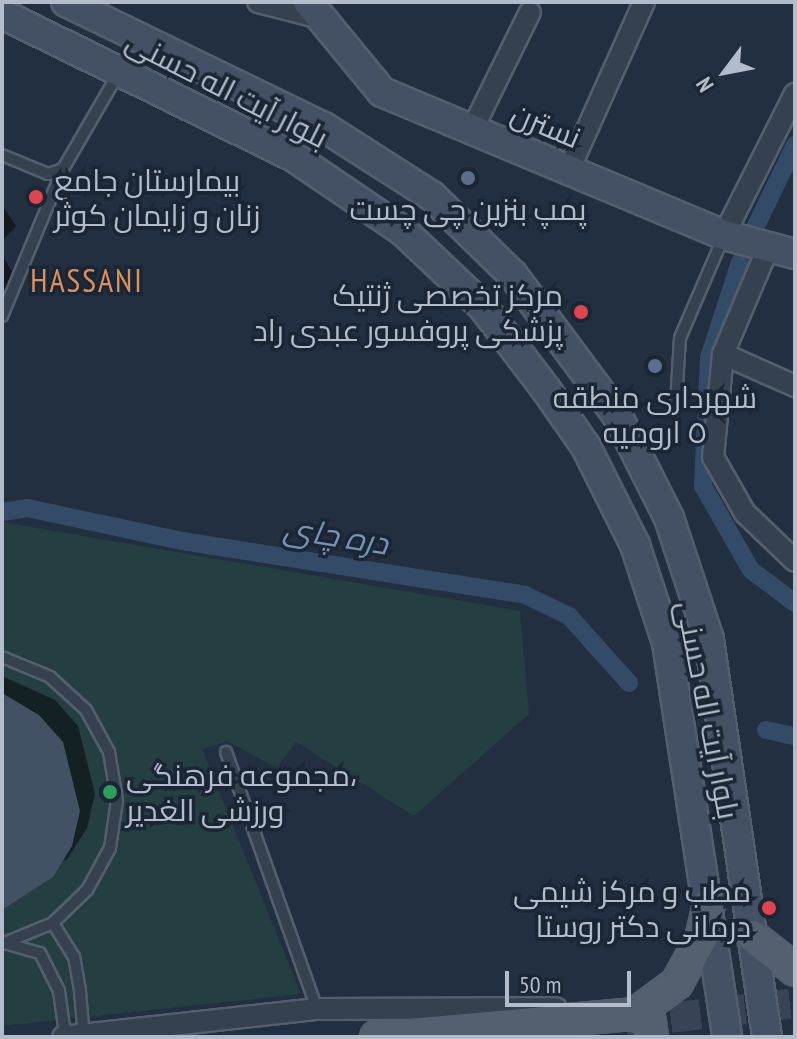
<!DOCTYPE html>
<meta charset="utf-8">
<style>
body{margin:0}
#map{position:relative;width:797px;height:1039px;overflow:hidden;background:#222f40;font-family:"PT Sans Narrow",Cairo,sans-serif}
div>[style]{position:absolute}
.green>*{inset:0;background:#243e41}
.shadow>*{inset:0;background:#0007}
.canal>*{height:18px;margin:-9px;padding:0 9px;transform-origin:9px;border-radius:9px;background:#344b68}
.building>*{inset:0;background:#425164}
.primary-tunnel>*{height:30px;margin-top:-15px;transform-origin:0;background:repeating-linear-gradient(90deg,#384455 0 30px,transparent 0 45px)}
.roads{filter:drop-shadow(2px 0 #545f6d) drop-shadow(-2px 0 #545f6d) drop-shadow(0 2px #545f6d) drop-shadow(0 -2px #545f6d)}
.lane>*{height:10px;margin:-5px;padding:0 5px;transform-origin:5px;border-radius:5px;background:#36414f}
.street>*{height:20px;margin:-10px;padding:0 10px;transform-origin:10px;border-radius:10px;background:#36414f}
.secondary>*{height:28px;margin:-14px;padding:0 14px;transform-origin:14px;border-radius:14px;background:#445063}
.primary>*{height:30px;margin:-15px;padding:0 15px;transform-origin:15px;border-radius:15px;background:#546070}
.dots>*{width:22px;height:22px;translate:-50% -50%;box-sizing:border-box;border:4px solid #1b2634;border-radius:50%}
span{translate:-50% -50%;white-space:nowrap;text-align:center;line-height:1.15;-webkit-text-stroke:7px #1b2634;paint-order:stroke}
.street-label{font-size:30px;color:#b2bcca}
.poi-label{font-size:30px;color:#b2bcca}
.left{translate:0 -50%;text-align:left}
.right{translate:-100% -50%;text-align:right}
.neighbourhood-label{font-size:32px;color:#de915a;letter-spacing:2px}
.water-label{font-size:32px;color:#7793b4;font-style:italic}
.frame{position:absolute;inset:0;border:4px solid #b2bcca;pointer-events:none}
.north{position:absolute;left:685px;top:32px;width:80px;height:80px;-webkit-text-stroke:6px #1b2634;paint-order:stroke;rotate:238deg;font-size:22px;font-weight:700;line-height:32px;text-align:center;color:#b2bcca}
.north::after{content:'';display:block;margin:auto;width:28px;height:36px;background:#b2bcca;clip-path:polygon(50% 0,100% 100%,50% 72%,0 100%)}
.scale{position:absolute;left:505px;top:971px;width:126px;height:36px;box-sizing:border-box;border:4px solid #b2bcca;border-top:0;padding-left:10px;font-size:24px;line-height:28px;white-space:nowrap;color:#b2bcca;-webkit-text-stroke:6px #1b2634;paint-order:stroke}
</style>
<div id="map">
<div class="green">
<i style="clip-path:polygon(2px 522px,520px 611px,529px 714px,414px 816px,296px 742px,277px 768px,227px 741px,202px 749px,301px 994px,2px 1026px)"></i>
</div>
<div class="shadow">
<i style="clip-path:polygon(2px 205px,16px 226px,2px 241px)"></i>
<i style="clip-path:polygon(2px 255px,16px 278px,2px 292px)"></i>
<i style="clip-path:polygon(2px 676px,55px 700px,78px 726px,95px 794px,87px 828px,68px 858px,2px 906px)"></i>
</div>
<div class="canal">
<i style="left:753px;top:232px;width:97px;rotate:-64.2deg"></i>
<i style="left:740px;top:262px;width:101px;rotate:107.9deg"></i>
<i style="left:709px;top:358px;width:128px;rotate:92.7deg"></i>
<i style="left:703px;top:486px;width:97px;rotate:60.3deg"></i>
<i style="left:751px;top:570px;width:55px;rotate:36.9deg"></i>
<i style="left:2px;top:512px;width:25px;rotate:-9deg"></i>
<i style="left:27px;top:508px;width:158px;rotate:12deg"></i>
<i style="left:182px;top:541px;width:347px;rotate:8.9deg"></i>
<i style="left:525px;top:595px;width:49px;rotate:25.5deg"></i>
<i style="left:569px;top:616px;width:90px;rotate:48.2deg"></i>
<i style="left:766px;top:730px;width:30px;rotate:12deg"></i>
</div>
<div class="building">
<i style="clip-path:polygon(2px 693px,39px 715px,63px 742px,80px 811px,72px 846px,53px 877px,2px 910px)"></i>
</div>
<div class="primary-tunnel">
<i style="left:626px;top:1023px;width:170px;rotate:-6.7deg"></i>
</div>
<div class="roads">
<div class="lane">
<i style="left:2px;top:155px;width:50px;rotate:22.4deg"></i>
<i style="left:48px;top:174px;width:16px;rotate:-18deg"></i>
<i style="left:63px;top:169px;width:110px;rotate:-59.9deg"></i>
<i style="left:2px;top:316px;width:159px;rotate:-67.5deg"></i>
<i style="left:676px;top:403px;width:65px;rotate:-86.5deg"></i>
<i style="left:680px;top:338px;width:109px;rotate:-66.7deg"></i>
<i style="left:2px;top:657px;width:52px;rotate:22.6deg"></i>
<i style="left:50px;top:677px;width:49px;rotate:42.5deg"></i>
<i style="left:86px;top:710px;width:48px;rotate:61.3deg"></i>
<i style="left:109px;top:752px;width:49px;rotate:80.5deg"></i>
<i style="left:117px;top:800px;width:49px;rotate:98.3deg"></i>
<i style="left:110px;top:848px;width:48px;rotate:118.7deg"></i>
<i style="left:87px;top:890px;width:47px;rotate:135.9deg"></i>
<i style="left:53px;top:923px;width:55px;rotate:157.6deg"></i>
<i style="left:226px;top:752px;width:273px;rotate:70.5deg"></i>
<i style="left:8px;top:944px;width:33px;rotate:16deg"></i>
<i style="left:40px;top:953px;width:42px;rotate:63.4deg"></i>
<i style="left:59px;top:991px;width:36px;rotate:82deg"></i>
<i style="left:64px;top:1027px;width:13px;rotate:42deg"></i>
<i style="left:74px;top:1036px;width:13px;rotate:-48deg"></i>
<i style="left:83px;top:1026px;width:36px;rotate:-95deg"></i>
<i style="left:80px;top:990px;width:34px;rotate:-100deg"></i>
<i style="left:74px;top:957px;width:40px;rotate:-122deg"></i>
</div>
<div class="street">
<i style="left:258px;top:2px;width:65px;rotate:14.3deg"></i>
<i style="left:472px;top:130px;width:131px;rotate:-63.8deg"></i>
<i style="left:568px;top:172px;width:186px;rotate:-65.9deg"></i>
<i style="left:724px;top:235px;width:158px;rotate:-63.3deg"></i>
<i style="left:768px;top:248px;width:115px;rotate:113deg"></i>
<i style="left:723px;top:354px;width:103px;rotate:95.5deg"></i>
<i style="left:713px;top:457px;width:64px;rotate:60.3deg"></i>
<i style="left:745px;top:513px;width:69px;rotate:43.8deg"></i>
<i style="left:723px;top:354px;width:79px;rotate:24deg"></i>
<i style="left:63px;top:1037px;width:256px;rotate:-6.3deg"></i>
<i style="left:317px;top:1009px;width:239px;rotate:-0.2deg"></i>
</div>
<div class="secondary">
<i style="left:66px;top:2px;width:287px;rotate:25.9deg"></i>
<i style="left:324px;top:127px;width:128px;rotate:32.6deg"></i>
<i style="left:432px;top:196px;width:113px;rotate:44.3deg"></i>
<i style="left:513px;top:275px;width:174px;rotate:53.4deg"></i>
<i style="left:617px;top:415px;width:115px;rotate:63.2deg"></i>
<i style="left:669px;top:518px;width:127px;rotate:71.7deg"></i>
<i style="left:709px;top:639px;width:402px;rotate:81.7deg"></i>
<i style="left:308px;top:2px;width:117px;rotate:50.6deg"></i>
<i style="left:382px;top:92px;width:371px;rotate:22.7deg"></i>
<i style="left:724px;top:235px;width:73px;rotate:15deg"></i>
<i style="left:2px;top:14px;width:325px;rotate:26.1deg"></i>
<i style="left:294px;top:157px;width:132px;rotate:34.2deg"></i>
<i style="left:403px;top:231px;width:110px;rotate:43.5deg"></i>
<i style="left:483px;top:307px;width:102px;rotate:52.6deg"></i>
<i style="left:545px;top:388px;width:72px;rotate:55.2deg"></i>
<i style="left:586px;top:447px;width:110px;rotate:63.4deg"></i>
<i style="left:635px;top:545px;width:103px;rotate:71.9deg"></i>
<i style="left:667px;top:643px;width:399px;rotate:81.3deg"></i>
</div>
<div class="primary">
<i style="left:752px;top:936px;width:55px;rotate:38.3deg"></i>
<i style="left:635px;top:1014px;width:17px;rotate:28deg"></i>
<i style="left:650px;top:1022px;width:15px;rotate:82deg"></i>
<i style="left:376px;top:1037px;width:260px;rotate:-5.1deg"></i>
<i style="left:635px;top:1014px;width:52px;rotate:-36.4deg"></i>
<i style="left:677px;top:983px;width:50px;rotate:-61.4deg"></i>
<i style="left:701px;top:939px;width:36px;rotate:-77deg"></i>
</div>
</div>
<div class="dots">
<i style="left:468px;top:178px;background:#5c6f8a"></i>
<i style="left:36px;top:197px;background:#e0444e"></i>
<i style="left:581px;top:312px;background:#e0444e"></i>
<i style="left:655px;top:366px;background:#5c6f8a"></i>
<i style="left:110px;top:792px;background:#2e9e5b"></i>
<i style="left:769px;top:908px;background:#e0444e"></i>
</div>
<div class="street-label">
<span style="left:227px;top:89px;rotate:27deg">بلوار آیت اله حسنی</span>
<span style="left:546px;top:125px;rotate:23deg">نسترن</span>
<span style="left:708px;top:710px;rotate:79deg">بلوار آیت اله حسنی</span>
</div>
<div class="poi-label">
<span class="left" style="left:54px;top:197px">بیمارستان جامع<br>زنان و زایمان کوثر</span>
<span style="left:468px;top:209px">پمپ بنزین چى چست</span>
<span class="right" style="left:563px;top:312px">مرکز تخصصی ژنتیک<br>پزشکی پروفسور عبدی راد</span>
<span style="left:655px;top:414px">شهردارى منطقه<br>٥ ارومیه</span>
<span class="left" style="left:126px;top:792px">مجموعه فرهنگی،<br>ورزشی الغدیر</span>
<span class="right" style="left:751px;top:908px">مطب و مرکز شیمی<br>درمانی دکتر روستا</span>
</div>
<div class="neighbourhood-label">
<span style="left:87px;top:280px">HASSANI</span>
</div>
<div class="water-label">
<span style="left:336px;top:535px;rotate:9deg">دره چای</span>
</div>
<div class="frame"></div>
<div class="north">N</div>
<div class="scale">50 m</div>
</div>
